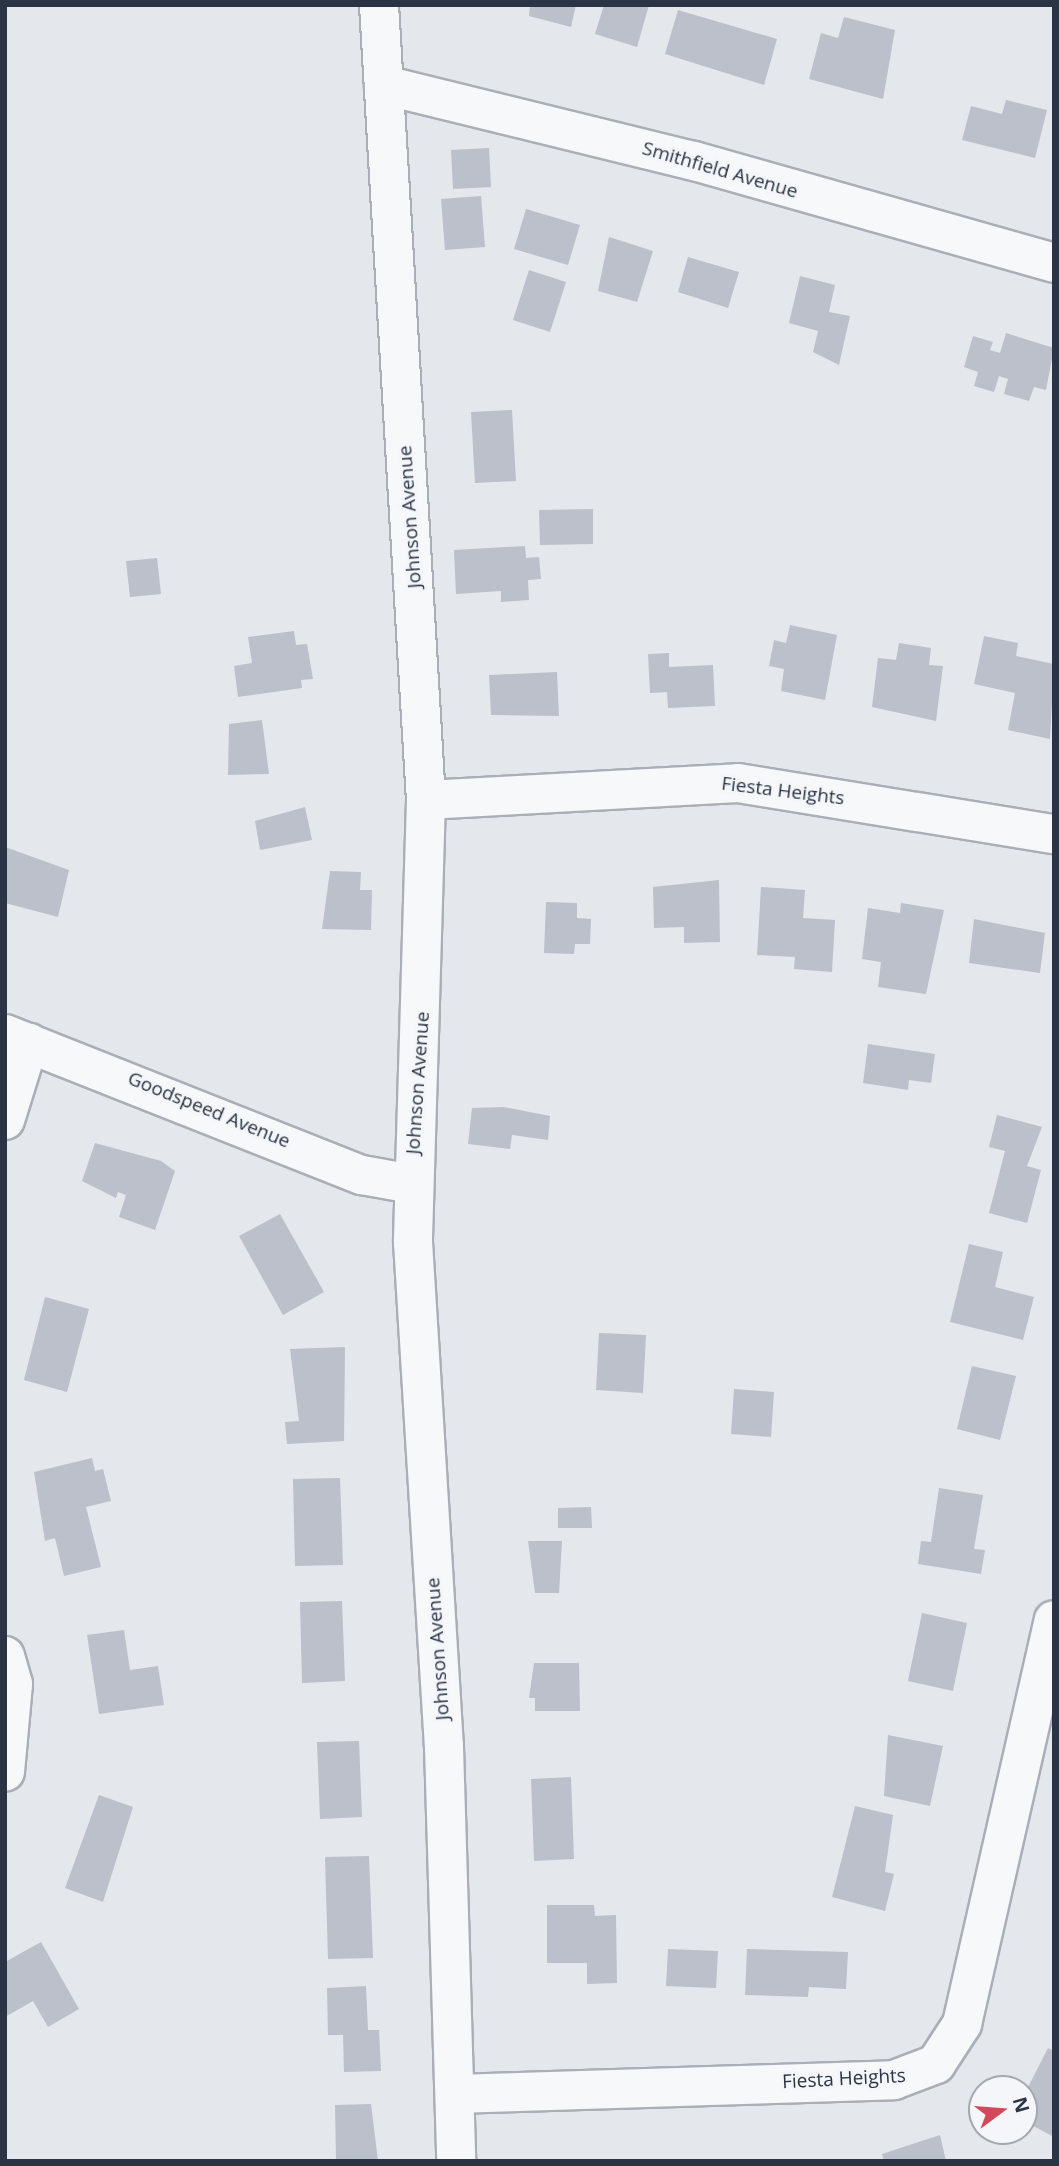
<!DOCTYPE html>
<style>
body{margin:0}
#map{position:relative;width:1059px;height:2166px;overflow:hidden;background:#e4e7ec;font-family:"Open Sans",sans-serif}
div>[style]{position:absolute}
.building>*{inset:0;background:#bbc0ca}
.roads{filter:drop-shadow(2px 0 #a9aeb7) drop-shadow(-2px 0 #a9aeb7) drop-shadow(0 2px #a9aeb7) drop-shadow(0 -2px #a9aeb7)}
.minor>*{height:38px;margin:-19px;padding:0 19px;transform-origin:19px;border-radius:19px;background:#f7f8fa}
span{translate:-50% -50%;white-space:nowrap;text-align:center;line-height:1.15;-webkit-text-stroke:6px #f4f6f9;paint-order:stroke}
.street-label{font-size:19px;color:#2b3445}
.frame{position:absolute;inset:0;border:7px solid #2b3445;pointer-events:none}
.north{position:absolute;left:968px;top:2075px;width:70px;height:70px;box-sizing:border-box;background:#f4f6f9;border:2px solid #a4a8b1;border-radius:50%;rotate:74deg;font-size:19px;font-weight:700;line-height:28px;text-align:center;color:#2b3445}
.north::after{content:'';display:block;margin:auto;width:24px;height:32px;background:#d1495b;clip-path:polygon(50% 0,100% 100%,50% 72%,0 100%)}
</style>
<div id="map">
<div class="building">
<i style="clip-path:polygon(530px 5px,576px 5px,571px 27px,529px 16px)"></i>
<i style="clip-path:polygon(604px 5px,649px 5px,637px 47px,595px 34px)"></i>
<i style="clip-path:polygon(678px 10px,777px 39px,764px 85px,665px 54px)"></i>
<i style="clip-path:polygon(844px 17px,895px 30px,883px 99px,809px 79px,821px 33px,838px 38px)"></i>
<i style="clip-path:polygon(1006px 100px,1047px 110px,1035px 158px,962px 140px,971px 106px,1002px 114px)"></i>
<i style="clip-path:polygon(489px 148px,491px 187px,453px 189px,451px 150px)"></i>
<i style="clip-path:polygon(481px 196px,485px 247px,445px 250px,441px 199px)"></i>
<i style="clip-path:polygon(526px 209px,580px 225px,568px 265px,514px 249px)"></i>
<i style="clip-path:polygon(609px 237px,653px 251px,637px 302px,598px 291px)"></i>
<i style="clip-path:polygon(688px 257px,739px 272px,728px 308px,678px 292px)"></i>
<i style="clip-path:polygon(529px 270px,566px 282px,550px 332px,513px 320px)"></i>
<i style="clip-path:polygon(800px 276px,835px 285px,829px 312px,850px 316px,839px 365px,813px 352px,818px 331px,789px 323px)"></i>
<i style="clip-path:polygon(1006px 333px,1054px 348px,1046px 390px,1034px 387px,1029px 401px,1004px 394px,1008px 379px,999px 376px,994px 392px,974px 386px,978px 372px,964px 367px,973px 336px,993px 342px,990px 350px,1000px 353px)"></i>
<i style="clip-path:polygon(512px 410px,516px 481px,475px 483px,471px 412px)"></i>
<i style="clip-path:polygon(593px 509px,593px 544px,540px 545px,539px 510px)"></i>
<i style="clip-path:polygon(525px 546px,526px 558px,539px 557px,541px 579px,528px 580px,529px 600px,501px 602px,501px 591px,456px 594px,454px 550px)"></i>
<i style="clip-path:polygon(157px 558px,161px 594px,130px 597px,126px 561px)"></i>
<i style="clip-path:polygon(790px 625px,837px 635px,825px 700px,781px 691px,784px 669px,769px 666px,774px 640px,786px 643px)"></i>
<i style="clip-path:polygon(294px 631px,296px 645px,307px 644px,313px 679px,301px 680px,302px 688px,238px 697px,234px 666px,252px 663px,248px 637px)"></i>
<i style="clip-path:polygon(984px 636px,1018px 643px,1016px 656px,1054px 664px,1050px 739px,1008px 730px,1015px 693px,974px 684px)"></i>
<i style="clip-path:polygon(899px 643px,931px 648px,929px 665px,943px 666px,936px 721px,872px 707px,878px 658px,896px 660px)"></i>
<i style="clip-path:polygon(669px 653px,669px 667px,713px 665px,715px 706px,668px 708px,667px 692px,650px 693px,648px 654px)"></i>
<i style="clip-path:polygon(557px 672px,559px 716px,491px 715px,489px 675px)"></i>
<i style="clip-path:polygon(262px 720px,269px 774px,228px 775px,229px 724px)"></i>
<i style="clip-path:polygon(305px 807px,312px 840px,260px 850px,255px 821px)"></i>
<i style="clip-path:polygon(5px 847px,69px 870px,58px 917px,5px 903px)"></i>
<i style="clip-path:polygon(330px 871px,361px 872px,360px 890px,372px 890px,371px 930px,322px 929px)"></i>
<i style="clip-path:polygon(719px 880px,720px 942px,684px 943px,684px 927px,654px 928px,653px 887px)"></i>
<i style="clip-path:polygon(761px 887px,805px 890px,803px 918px,835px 920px,832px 972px,794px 969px,795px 957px,757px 955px)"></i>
<i style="clip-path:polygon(546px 902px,577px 903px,577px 918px,591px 919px,590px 944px,575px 944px,574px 954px,544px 953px)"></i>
<i style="clip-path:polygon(901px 903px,944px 910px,926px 994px,878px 987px,881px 962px,862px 959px,868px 908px,900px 913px)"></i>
<i style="clip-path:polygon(974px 919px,1045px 933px,1040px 973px,969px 963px)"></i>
<i style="clip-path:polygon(868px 1044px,935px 1054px,931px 1083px,909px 1080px,908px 1090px,863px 1083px)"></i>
<i style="clip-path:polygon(504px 1107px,550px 1116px,548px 1140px,512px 1135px,510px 1149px,468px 1144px,472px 1108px)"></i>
<i style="clip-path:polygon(997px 1115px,1042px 1127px,1027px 1166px,1041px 1170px,1027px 1223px,989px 1213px,1005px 1151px,989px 1147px)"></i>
<i style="clip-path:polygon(95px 1143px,161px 1161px,175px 1171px,155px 1230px,119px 1217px,126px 1195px,118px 1192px,116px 1198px,82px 1181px)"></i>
<i style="clip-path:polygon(280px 1214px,324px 1292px,283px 1315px,239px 1236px)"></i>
<i style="clip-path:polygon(969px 1244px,1003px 1252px,995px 1287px,1034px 1297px,1023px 1340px,950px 1322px)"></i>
<i style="clip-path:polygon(45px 1297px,89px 1309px,67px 1392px,24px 1380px)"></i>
<i style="clip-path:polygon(599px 1333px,646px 1335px,643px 1393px,596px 1390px)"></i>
<i style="clip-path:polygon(345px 1347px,344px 1441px,287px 1444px,285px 1422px,299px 1421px,290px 1349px)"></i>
<i style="clip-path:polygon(972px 1366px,1016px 1376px,1000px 1440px,957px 1429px)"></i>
<i style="clip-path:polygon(734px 1389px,774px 1392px,771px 1437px,731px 1434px)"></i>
<i style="clip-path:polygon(92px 1458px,95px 1471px,103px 1469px,111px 1501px,86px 1507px,101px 1567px,64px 1576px,55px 1538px,45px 1541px,34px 1472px)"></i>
<i style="clip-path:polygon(340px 1478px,343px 1565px,295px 1566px,293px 1479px)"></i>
<i style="clip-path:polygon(939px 1488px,983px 1495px,974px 1549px,985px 1550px,981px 1574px,918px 1564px,921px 1541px,931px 1542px)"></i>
<i style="clip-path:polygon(591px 1507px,592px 1528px,558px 1528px,558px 1508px)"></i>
<i style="clip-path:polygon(528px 1541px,562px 1541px,559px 1593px,535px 1593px)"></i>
<i style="clip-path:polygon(342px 1601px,345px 1681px,302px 1683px,300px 1602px)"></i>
<i style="clip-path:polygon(922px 1613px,967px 1623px,953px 1691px,908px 1681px)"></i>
<i style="clip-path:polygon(124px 1630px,130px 1670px,158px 1666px,164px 1705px,99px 1714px,87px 1635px)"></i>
<i style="clip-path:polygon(534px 1663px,579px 1663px,580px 1711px,535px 1711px,535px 1698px,529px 1698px)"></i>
<i style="clip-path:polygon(888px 1735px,943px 1746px,930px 1806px,884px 1796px)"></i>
<i style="clip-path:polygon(359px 1741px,362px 1817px,320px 1819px,317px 1742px)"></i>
<i style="clip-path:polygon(571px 1777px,574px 1859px,534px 1861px,531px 1779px)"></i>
<i style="clip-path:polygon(99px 1795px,133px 1807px,103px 1902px,65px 1888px)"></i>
<i style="clip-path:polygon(855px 1806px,893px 1815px,885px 1872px,894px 1874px,885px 1911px,832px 1897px)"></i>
<i style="clip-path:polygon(369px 1856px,373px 1958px,328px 1959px,325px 1857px)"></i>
<i style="clip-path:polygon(547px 1905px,594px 1905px,595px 1916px,616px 1915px,617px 1983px,587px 1984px,587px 1963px,547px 1963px)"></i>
<i style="clip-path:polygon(41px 1942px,79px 2009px,48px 2027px,33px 2001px,5px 2017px,5px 1962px)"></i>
<i style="clip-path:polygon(668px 1949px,718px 1951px,716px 1988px,666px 1986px)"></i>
<i style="clip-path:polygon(747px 1949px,848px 1952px,846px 1989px,809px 1987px,808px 1997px,745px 1995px)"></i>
<i style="clip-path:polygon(366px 1986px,368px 2030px,379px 2030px,381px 2071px,344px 2072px,343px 2035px,328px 2035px,327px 1988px)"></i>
<i style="clip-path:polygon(1048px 2048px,1054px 2051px,1054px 2137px,1024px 2121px,1024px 2095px)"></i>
<i style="clip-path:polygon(371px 2104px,378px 2161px,336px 2161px,335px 2105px)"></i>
<i style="clip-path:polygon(940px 2135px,946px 2161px,884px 2161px,882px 2154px)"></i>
</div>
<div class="roads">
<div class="minor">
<i style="left:379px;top:5px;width:796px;rotate:86.62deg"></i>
<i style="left:426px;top:800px;width:442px;rotate:91.7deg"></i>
<i style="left:413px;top:1242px;width:506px;rotate:86.49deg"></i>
<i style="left:444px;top:1747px;width:414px;rotate:88.3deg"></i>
<i style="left:384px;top:85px;width:319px;rotate:13.8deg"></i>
<i style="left:694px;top:161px;width:374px;rotate:15.8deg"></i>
<i style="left:426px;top:800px;width:312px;rotate:-3.1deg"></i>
<i style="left:738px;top:783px;width:320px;rotate:9.2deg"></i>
<i style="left:5px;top:1034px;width:384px;rotate:21.6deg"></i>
<i style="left:362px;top:1175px;width:51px;rotate:10.2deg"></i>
<i style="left:5px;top:1120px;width:81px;rotate:-72.7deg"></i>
<i style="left:5px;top:1656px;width:29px;rotate:74deg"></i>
<i style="left:13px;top:1684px;width:88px;rotate:95.2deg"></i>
<i style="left:455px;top:2094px;width:439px;rotate:-1.8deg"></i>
<i style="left:894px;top:2080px;width:45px;rotate:-20.9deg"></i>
<i style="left:936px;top:2064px;width:48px;rotate:-57deg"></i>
<i style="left:962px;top:2024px;width:414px;rotate:-77.2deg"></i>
</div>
</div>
<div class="street-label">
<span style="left:720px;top:170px;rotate:16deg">Smithfield Avenue</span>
<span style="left:410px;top:517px;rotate:-94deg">Johnson Avenue</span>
<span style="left:783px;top:791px;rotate:7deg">Fiesta Heights</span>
<span style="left:418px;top:1083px;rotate:-86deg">Johnson Avenue</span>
<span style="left:209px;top:1110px;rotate:22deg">Goodspeed Avenue</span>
<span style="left:438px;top:1649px;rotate:-94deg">Johnson Avenue</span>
<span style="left:844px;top:2079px;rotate:-3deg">Fiesta Heights</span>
</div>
<div class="frame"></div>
<div class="north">N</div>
</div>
